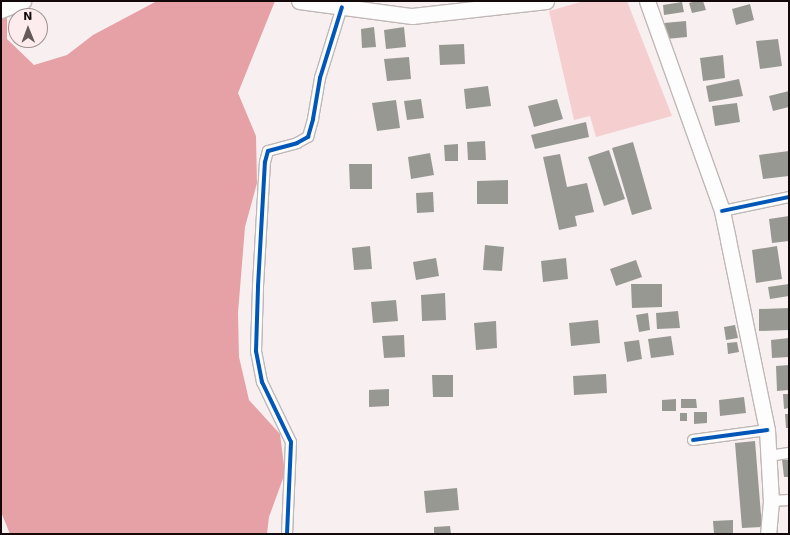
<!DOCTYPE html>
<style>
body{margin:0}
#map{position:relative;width:790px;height:535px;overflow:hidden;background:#f8f0f0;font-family:"DejaVu Sans",sans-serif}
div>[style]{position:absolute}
.green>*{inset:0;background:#f5ced0}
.water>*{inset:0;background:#e6a1a6}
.building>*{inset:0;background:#989893}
.roads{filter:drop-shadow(1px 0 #c0b7b7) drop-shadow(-1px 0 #c0b7b7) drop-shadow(0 1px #c0b7b7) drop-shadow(0 -1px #c0b7b7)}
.minor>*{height:10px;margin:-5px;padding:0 5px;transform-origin:5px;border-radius:5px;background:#fefdfd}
.secondary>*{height:15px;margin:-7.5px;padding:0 7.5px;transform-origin:7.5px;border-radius:7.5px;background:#fefdfd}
.cycleway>*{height:4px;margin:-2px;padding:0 2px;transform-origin:2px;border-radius:2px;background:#0057b8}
span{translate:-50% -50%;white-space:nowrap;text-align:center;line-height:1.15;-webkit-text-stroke:4px #fceced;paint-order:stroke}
.frame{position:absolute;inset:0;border:2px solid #14090a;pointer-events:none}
.north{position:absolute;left:8px;top:8px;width:40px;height:40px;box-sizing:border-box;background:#fceced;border:1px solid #9f9192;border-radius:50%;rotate:359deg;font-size:11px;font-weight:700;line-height:16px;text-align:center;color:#14090a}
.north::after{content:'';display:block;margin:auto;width:14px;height:18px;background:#645a5a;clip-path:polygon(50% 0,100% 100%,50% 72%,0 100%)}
</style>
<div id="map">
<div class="green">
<i style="clip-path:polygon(584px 1px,627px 1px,672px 116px,596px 137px,590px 116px,574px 120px,549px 11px)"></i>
</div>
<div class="water">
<i style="clip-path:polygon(1px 1px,5px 1px,7px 4px,7px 39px,34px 65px,67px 55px,93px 35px,157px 1px,275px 1px,238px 93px,256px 136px,257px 183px,245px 227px,238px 313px,239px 357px,249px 400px,280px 434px,285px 473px,269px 517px,267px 534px,10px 534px,1px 512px)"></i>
</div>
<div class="building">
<i style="clip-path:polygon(696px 1px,703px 1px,706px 10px,692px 13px,689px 3px)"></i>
<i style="clip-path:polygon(682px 2px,684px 12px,664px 15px,663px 5px)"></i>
<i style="clip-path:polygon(750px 4px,754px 20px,736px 25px,732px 9px)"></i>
<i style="clip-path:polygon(686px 21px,687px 37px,666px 39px,664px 23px)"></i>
<i style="clip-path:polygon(374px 27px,376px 47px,362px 48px,361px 29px)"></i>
<i style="clip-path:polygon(404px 27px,406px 47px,386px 49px,384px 30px)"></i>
<i style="clip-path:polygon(778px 39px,782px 66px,760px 69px,756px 41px)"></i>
<i style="clip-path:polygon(464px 44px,465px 64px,440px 65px,439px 45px)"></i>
<i style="clip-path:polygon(723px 55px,725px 78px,703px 81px,700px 58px)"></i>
<i style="clip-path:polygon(409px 57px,411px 79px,387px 81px,384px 59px)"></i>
<i style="clip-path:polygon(739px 79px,743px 96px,709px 102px,706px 86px)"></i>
<i style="clip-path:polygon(488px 86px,491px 106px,466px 109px,464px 89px)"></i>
<i style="clip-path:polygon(789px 91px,789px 107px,773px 111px,769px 96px)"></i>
<i style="clip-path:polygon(421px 99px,424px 118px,407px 120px,404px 101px)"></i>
<i style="clip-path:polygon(557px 99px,563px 119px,534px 127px,528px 106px)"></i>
<i style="clip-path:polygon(396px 100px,400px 128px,377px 131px,372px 103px)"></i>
<i style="clip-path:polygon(737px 103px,740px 122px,715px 126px,712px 106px)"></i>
<i style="clip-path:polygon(586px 122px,589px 137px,535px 149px,531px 135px)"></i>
<i style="clip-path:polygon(485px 141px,486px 160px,468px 160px,467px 142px)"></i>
<i style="clip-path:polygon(633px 142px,652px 209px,632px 215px,612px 148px)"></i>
<i style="clip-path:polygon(458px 144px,458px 161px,445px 161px,444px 145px)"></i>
<i style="clip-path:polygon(609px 150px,625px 199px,604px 206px,588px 157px)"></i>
<i style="clip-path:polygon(789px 151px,789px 176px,763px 179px,759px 155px)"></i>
<i style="clip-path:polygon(430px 153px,434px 175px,411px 179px,408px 157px)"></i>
<i style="clip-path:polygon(560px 154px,567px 187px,587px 183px,594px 212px,575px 216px,577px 226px,559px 230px,543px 157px)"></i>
<i style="clip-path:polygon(349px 164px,372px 164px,372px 189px,350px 189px)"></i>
<i style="clip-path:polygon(508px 180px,508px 204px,477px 204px,477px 181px)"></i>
<i style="clip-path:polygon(433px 192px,434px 212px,417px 213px,416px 193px)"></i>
<i style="clip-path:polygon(789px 216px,789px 241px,772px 243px,769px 219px)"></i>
<i style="clip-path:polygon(485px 245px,504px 247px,502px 271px,483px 270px)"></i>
<i style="clip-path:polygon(370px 246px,372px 269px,354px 270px,352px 248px)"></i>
<i style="clip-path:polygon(777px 246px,782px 279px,756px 283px,752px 250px)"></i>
<i style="clip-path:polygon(436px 258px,439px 276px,416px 280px,413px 262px)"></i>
<i style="clip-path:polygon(566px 258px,568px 279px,543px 282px,541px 261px)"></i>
<i style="clip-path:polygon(636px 260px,642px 277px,616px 286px,610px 269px)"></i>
<i style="clip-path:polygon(631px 284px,662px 284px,662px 307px,632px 308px)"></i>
<i style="clip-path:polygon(789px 284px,789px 296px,770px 299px,768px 287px)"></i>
<i style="clip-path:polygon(445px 293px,446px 320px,422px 321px,421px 295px)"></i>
<i style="clip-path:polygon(396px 300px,398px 321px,373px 323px,371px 302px)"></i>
<i style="clip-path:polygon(789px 308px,789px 330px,759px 331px,759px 309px)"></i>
<i style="clip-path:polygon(678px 311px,680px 328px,657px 329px,656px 313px)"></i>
<i style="clip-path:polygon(648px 313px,650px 330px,639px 332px,636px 315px)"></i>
<i style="clip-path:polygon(598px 320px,600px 343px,571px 346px,569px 323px)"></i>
<i style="clip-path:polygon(496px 321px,497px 348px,476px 350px,474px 323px)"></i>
<i style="clip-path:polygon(735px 325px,738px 338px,726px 340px,724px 327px)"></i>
<i style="clip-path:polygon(404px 335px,405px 357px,384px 358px,382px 336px)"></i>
<i style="clip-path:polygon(671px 336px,674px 355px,651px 358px,648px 339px)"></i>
<i style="clip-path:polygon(789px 338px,789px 357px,772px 358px,771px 340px)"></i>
<i style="clip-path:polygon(639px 340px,642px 359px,627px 362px,624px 342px)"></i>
<i style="clip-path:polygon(737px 342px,739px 352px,728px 354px,727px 343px)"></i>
<i style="clip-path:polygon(789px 365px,789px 390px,777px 391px,776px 366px)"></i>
<i style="clip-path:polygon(606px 374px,607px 393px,574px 395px,573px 376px)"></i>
<i style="clip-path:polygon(432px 375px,453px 375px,453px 397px,433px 397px)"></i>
<i style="clip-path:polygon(389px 389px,389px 406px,369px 407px,369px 390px)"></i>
<i style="clip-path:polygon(783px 394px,789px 394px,789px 408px,784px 409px)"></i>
<i style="clip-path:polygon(744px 397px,746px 413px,720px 416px,719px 400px)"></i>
<i style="clip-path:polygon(676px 399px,676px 411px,662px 411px,662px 400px)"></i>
<i style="clip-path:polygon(681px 399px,696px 399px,697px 408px,681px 408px)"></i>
<i style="clip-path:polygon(694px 412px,707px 412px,707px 423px,694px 424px)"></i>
<i style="clip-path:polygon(680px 413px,687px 413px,687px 421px,680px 421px)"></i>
<i style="clip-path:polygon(785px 414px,789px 414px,789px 428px,786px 428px)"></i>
<i style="clip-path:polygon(755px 441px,762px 527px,742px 528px,735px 443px)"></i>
<i style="clip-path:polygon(782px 460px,789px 460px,789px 477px,784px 477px)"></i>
<i style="clip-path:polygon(457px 488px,459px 510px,426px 513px,424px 491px)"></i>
<i style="clip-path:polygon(733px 520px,733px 534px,714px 534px,713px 521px)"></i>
<i style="clip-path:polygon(450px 526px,451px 534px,434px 534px,434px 527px)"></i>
</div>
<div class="roads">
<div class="minor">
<i style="left:722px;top:211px;width:68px;rotate:-11.8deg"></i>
<i style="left:693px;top:440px;width:75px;rotate:-7.7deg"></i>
<i style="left:769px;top:456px;width:20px;rotate:-9deg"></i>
<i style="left:771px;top:501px;width:18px;rotate:-3deg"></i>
<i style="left:287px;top:534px;width:92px;rotate:-87.5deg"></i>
<i style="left:291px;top:442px;width:67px;rotate:-115.8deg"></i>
<i style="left:262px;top:382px;width:32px;rotate:-101deg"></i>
<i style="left:256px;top:351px;width:65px;rotate:-88.2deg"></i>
<i style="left:258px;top:286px;width:124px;rotate:-86.8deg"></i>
<i style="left:265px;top:162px;width:11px;rotate:-75deg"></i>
<i style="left:268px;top:151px;width:30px;rotate:-15deg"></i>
<i style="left:297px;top:143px;width:13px;rotate:-29deg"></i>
<i style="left:308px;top:137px;width:19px;rotate:-74deg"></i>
<i style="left:313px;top:119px;width:42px;rotate:-80.3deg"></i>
<i style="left:320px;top:78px;width:74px;rotate:-72.8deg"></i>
</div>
<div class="secondary">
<i style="left:299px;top:1px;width:114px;rotate:7.6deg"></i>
<i style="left:412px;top:16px;width:135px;rotate:-6.4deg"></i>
<i style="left:647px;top:1px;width:223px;rotate:70.3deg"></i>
<i style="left:722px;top:211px;width:30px;rotate:78deg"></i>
<i style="left:728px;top:240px;width:194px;rotate:78.4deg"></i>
<i style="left:767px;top:430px;width:71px;rotate:86.8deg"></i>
<i style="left:771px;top:501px;width:33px;rotate:95deg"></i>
<i style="left:1px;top:10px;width:24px;rotate:-22deg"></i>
</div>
</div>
<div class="cycleway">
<i style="left:722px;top:211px;width:68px;rotate:-11.8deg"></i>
<i style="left:693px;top:440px;width:75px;rotate:-7.7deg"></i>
<i style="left:287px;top:534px;width:92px;rotate:-87.5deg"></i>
<i style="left:291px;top:442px;width:67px;rotate:-115.8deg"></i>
<i style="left:262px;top:382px;width:32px;rotate:-101deg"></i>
<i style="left:256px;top:351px;width:65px;rotate:-88.2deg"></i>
<i style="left:258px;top:286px;width:124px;rotate:-86.8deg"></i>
<i style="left:265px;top:162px;width:11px;rotate:-75deg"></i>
<i style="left:268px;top:151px;width:30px;rotate:-15deg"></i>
<i style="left:297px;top:143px;width:13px;rotate:-29deg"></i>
<i style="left:308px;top:137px;width:19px;rotate:-74deg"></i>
<i style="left:313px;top:119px;width:42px;rotate:-80.3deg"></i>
<i style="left:320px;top:78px;width:74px;rotate:-72.8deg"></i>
</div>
<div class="frame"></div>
<div class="north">N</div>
</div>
